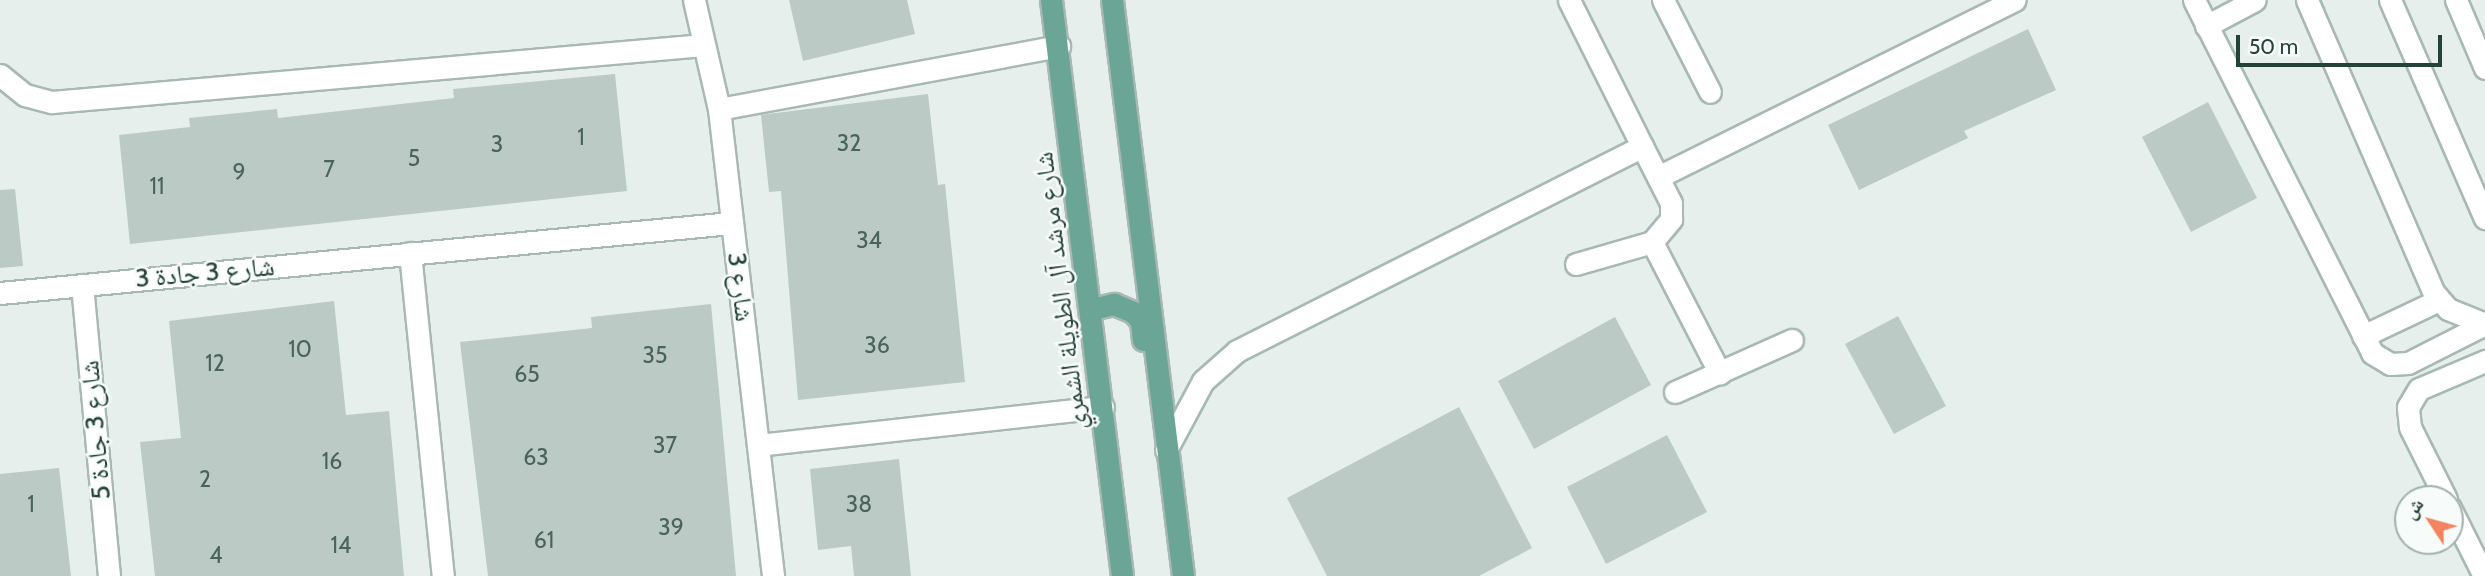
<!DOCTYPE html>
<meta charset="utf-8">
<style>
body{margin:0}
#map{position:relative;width:2485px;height:576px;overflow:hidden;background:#e6efeb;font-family:Cabin,"Noto Naskh Arabic",sans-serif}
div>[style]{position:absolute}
.building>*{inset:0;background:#bbcac4}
.roads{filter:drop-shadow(2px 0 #a8b8b2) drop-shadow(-2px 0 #a8b8b2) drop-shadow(0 2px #a8b8b2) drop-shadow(0 -2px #a8b8b2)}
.minor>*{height:21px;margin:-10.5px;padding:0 10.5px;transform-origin:10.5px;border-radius:10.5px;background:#fff}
.major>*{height:21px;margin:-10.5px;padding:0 10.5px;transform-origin:10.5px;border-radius:10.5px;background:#6aa596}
span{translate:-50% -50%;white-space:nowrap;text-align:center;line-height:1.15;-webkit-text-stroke:5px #f7fbf9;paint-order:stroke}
.number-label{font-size:23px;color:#4a645c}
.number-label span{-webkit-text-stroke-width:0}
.street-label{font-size:26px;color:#24423a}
.north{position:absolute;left:2394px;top:485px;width:70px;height:70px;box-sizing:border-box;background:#f7fbf9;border:2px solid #a3b1ad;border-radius:50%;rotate:306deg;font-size:19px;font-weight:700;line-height:28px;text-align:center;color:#24423a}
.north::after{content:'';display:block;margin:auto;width:24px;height:32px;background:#f4845f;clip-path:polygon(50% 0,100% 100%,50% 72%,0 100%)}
.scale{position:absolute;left:2236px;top:35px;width:206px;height:32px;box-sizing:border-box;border:4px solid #24423a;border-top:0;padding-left:9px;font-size:21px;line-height:24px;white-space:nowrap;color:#24423a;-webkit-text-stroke:5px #f7fbf9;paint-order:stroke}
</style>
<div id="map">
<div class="building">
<i style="clip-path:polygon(789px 0,907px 0,915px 34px,803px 61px)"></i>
<i style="clip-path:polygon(2028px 29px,2056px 90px,1964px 131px,1968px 138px,1859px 190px,1828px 125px)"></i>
<i style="clip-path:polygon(615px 74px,627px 191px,130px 244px,119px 135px,190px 127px,189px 118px,277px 109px,278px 118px,454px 98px,453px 89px)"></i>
<i style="clip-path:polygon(928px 94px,938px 185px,945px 184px,965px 382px,798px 400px,781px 191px,769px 192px,761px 115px)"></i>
<i style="clip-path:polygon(2208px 102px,2257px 198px,2191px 232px,2142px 137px)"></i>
<i style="clip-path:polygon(15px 189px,23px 266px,0 268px,0 190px)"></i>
<i style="clip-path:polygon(334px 301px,346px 415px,389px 411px,404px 576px,155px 576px,140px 442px,181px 438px,169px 321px)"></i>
<i style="clip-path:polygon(711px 304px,736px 576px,488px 576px,460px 342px,592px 328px,591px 317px)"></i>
<i style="clip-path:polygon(1898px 316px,1946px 406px,1894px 434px,1845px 344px)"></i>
<i style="clip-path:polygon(1615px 317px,1651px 385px,1534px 449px,1498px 381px)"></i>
<i style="clip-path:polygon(1459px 407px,1532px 548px,1479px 576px,1327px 576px,1287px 498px)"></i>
<i style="clip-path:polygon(1667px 435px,1707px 512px,1606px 564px,1567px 487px)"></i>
<i style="clip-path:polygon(899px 459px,911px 576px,854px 576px,851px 546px,818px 550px,810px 469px)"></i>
<i style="clip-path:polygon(59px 468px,71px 576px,0 576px,0 474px)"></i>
</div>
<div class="roads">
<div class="minor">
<i style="left:694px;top:0;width:112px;rotate:77.1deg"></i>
<i style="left:719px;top:109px;width:470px;rotate:83.4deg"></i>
<i style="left:1663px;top:0;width:103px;rotate:62.9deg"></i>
<i style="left:2194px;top:0;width:395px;rotate:63.2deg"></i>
<i style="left:2372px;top:353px;width:21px;rotate:31deg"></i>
<i style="left:2390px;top:364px;width:18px;rotate:-3deg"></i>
<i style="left:2408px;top:363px;width:86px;rotate:-26.9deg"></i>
<i style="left:2307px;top:0;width:319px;rotate:66.6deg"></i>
<i style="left:2434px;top:293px;width:21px;rotate:49deg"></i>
<i style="left:2448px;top:309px;width:40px;rotate:22deg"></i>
<i style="left:2390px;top:0;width:238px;rotate:66.5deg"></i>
<i style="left:2456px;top:0;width:74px;rotate:66.9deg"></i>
<i style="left:2206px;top:26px;width:55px;rotate:-28deg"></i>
<i style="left:0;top:75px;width:32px;rotate:39deg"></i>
<i style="left:25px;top:95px;width:28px;rotate:15deg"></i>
<i style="left:52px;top:102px;width:654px;rotate:-5deg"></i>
<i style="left:719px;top:109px;width:346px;rotate:-10.5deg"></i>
<i style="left:1658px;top:177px;width:398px;rotate:-26.4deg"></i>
<i style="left:1652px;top:242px;width:148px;rotate:62.7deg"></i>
<i style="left:410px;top:253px;width:325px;rotate:84.2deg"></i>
<i style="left:1576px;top:264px;width:79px;rotate:-16.1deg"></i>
<i style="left:1652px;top:242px;width:30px;rotate:-50deg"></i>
<i style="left:1671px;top:219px;width:16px;rotate:-90deg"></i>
<i style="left:1671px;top:203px;width:64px;rotate:-117deg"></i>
<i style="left:82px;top:285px;width:292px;rotate:84.7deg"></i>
<i style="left:0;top:293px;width:734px;rotate:-5.47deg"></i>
<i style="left:2363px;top:336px;width:84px;rotate:-25.3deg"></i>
<i style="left:1675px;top:392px;width:128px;rotate:-24deg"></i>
<i style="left:758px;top:445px;width:347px;rotate:-6.3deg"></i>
<i style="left:1166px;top:450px;width:78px;rotate:-61.8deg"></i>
<i style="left:1203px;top:381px;width:45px;rotate:-41.4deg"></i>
<i style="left:1237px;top:351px;width:454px;rotate:-26.8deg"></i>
<i style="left:1642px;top:146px;width:163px;rotate:-116.6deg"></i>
<i style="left:2446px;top:499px;width:80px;rotate:-116.6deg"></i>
<i style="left:2410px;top:427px;width:20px;rotate:-96deg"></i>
<i style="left:2408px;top:407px;width:21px;rotate:-59deg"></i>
<i style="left:2419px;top:389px;width:72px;rotate:-23deg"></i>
<i style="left:2450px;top:508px;width:76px;rotate:63.4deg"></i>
</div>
<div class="major">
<i style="left:1051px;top:0;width:580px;rotate:82.97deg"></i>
<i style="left:1112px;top:0;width:580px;rotate:82.97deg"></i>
<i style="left:1092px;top:309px;width:23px;rotate:-13deg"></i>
<i style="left:1114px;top:304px;width:21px;rotate:23deg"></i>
<i style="left:1133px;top:312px;width:12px;rotate:48deg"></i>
<i style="left:1141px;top:321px;width:19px;rotate:84deg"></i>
</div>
</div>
<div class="number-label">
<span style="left:581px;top:137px">1</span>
<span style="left:849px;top:143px">32</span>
<span style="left:497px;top:144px">3</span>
<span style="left:414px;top:158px">5</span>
<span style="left:329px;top:169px">7</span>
<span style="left:239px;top:172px">9</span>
<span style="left:157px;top:186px">11</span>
<span style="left:869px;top:240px">34</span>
<span style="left:877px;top:345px">36</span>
<span style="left:300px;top:349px">10</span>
<span style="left:655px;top:355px">35</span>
<span style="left:215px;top:363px">12</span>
<span style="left:527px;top:374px">65</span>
<span style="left:665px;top:445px">37</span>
<span style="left:536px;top:457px">63</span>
<span style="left:332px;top:461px">16</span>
<span style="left:205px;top:479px">2</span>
<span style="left:31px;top:504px">1</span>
<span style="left:859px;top:504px">38</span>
<span style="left:671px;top:527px">39</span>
<span style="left:544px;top:540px">61</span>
<span style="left:341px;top:545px">14</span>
<span style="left:216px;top:555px">4</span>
</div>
<div class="street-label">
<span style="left:205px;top:273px;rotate:-5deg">شارع 3 جادة 3</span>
<span style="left:740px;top:287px;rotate:83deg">شارع 3</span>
<span style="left:1061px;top:291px;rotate:-97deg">شارع مرشد آل الطويلة الشمري</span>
<span style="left:96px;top:430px;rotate:-95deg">شارع 3 جادة 5</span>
</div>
<div class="north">ش</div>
<div class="scale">50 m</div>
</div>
